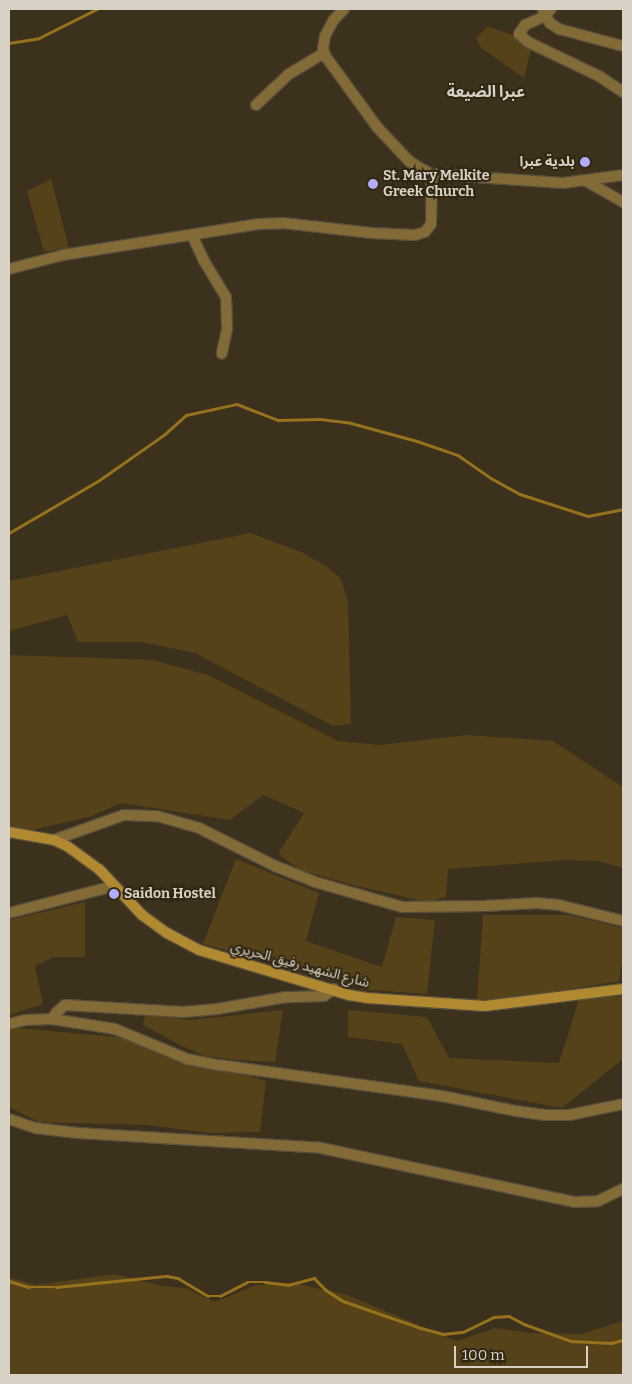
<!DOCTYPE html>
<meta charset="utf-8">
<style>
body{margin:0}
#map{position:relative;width:632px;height:1384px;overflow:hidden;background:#3b311d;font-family:Bitter,"Noto Sans Arabic",serif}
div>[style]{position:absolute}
.green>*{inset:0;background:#554218}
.stream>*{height:2.5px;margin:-1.25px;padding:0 1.25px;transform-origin:1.25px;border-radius:1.25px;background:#96721c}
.roads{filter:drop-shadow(1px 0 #574e3b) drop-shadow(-1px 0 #574e3b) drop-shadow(0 1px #574e3b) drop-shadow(0 -1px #574e3b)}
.street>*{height:10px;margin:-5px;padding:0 5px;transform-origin:5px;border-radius:5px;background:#836b38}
.secondary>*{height:10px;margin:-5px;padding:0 5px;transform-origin:5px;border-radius:5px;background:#b08931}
.dots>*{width:14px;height:14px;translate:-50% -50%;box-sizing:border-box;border:2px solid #312713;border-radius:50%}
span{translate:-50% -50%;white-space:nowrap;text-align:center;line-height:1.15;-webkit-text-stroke:4px #312713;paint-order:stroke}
.poi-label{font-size:14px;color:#d8d1c5;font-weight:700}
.right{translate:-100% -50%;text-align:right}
.left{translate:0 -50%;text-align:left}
.street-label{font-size:14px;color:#d8d1c5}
.quarter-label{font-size:16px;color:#d8d1c5;font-weight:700}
.frame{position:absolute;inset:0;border:10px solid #d8d1c5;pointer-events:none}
.scale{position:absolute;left:454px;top:1346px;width:134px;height:22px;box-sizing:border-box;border:2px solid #d8d1c5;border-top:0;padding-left:6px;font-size:15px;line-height:18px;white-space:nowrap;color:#d8d1c5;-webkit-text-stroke:4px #312713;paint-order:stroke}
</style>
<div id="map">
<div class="green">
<i style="clip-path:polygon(488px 26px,514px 36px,531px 50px,524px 78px,480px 47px,476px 38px)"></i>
<i style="clip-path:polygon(51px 179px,69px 248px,44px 252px,27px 191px)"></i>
<i style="clip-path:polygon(251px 533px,301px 552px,326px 566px,341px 579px,348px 602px,351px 724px,333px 726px,195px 653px,141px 642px,78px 642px,67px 615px,9px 631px,9px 581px)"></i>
<i style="clip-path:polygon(9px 655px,153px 660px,208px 675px,338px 741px,380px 745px,467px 735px,553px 741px,623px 787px,623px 868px,598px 861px,565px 860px,448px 869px,446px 897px,427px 902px,357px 886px,300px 870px,278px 854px,304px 813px,263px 795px,230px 820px,121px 803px,92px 816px,28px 831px,9px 827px)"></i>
<i style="clip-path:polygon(236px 859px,319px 893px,306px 941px,382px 967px,396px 917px,435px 920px,427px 994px,371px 990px,203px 944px)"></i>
<i style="clip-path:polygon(85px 902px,85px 957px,54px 957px,35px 966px,43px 1004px,9px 1015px,9px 920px)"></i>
<i style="clip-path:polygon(483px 915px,571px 915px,623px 928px,623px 958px,619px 981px,507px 1000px,477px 999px)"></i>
<i style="clip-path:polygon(623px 996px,623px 1059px,562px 1108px,419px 1081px,402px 1044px,348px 1037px,348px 1010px,427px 1017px,449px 1058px,559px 1063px,579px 999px)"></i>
<i style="clip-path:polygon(283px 1010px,275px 1062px,237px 1060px,205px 1056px,184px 1047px,143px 1025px,145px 1015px,190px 1020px)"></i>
<i style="clip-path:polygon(17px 1028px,117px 1037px,266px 1081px,260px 1132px,210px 1133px,148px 1125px,38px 1122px,9px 1107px,9px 1030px)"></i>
<i style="clip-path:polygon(115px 1274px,161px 1286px,185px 1288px,215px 1302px,256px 1285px,295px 1283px,347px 1295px,457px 1341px,495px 1328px,530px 1333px,581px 1334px,623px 1321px,623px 1375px,9px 1375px,9px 1277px,35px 1285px)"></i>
</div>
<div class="stream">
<i style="left:9px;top:43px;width:30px;rotate:-9deg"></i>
<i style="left:39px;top:38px;width:65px;rotate:-26.6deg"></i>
<i style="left:9px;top:533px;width:103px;rotate:-30.3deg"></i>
<i style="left:98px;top:481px;width:82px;rotate:-35deg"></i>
<i style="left:165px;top:434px;width:28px;rotate:-42deg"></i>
<i style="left:186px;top:415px;width:52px;rotate:-12.2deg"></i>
<i style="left:237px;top:404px;width:44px;rotate:21.3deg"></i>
<i style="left:278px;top:420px;width:42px;rotate:-1.4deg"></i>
<i style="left:320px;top:419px;width:31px;rotate:7deg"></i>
<i style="left:351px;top:423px;width:68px;rotate:15.3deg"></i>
<i style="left:417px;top:441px;width:43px;rotate:18.9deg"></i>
<i style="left:458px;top:455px;width:40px;rotate:34.9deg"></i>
<i style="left:491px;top:478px;width:33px;rotate:29deg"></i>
<i style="left:520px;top:494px;width:71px;rotate:17.9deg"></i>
<i style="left:588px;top:516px;width:36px;rotate:-11deg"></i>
<i style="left:9px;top:1281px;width:21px;rotate:17deg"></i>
<i style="left:29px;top:1287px;width:27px"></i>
<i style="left:56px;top:1287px;width:112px;rotate:-5.7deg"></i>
<i style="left:167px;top:1276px;width:11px;rotate:10deg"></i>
<i style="left:178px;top:1278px;width:35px;rotate:31deg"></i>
<i style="left:208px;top:1296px;width:12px"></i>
<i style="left:220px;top:1296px;width:30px;rotate:-27deg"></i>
<i style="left:247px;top:1282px;width:18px"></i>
<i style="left:265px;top:1282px;width:23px;rotate:7deg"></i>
<i style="left:288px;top:1285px;width:27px;rotate:-15deg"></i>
<i style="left:314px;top:1278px;width:17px;rotate:45deg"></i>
<i style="left:326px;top:1290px;width:20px;rotate:33deg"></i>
<i style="left:343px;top:1301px;width:83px;rotate:19.1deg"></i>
<i style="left:421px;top:1328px;width:23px;rotate:15deg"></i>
<i style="left:443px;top:1334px;width:20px;rotate:-6deg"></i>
<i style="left:463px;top:1332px;width:34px;rotate:-26deg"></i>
<i style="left:494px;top:1317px;width:15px;rotate:-4deg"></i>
<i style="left:509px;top:1316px;width:17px;rotate:28deg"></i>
<i style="left:524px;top:1324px;width:50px;rotate:19.9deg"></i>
<i style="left:571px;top:1341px;width:40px;rotate:2.9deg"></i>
<i style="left:611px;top:1343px;width:12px;rotate:-14deg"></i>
</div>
<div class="roads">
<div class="street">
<i style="left:344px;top:9px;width:16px;rotate:133deg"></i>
<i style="left:333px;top:21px;width:17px;rotate:118deg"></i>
<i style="left:325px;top:36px;width:13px;rotate:99deg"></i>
<i style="left:323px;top:49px;width:9px;rotate:69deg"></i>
<i style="left:326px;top:57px;width:87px;rotate:53.9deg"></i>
<i style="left:377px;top:127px;width:47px;rotate:46.7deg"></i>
<i style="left:409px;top:161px;width:13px;rotate:32deg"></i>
<i style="left:420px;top:168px;width:13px;rotate:27deg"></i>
<i style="left:432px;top:174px;width:131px;rotate:3.9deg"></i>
<i style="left:563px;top:183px;width:61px;rotate:-7.6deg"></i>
<i style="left:551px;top:9px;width:9px;rotate:131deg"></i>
<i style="left:545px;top:16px;width:22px;rotate:156deg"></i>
<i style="left:525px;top:25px;width:11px;rotate:124deg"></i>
<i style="left:519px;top:34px;width:12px;rotate:42deg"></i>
<i style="left:528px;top:42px;width:79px;rotate:25.6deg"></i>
<i style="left:599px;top:76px;width:29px;rotate:34deg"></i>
<i style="left:543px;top:10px;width:15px;rotate:62deg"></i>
<i style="left:550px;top:23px;width:11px;rotate:34deg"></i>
<i style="left:559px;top:29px;width:66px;rotate:14.9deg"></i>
<i style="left:256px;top:105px;width:45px;rotate:-43.2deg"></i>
<i style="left:289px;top:74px;width:41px;rotate:-31deg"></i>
<i style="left:586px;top:181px;width:43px;rotate:29.6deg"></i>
<i style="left:192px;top:235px;width:29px;rotate:65deg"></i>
<i style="left:204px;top:261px;width:42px;rotate:58.6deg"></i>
<i style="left:226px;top:297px;width:32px;rotate:88deg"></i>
<i style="left:227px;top:329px;width:25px;rotate:102deg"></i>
<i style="left:9px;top:269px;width:56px;rotate:-14.5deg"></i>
<i style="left:63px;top:255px;width:198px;rotate:-9deg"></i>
<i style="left:259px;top:224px;width:24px;rotate:-2deg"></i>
<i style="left:283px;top:223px;width:89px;rotate:6.5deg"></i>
<i style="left:371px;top:233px;width:44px;rotate:2.6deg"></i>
<i style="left:415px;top:235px;width:10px;rotate:-17deg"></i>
<i style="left:425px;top:232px;width:10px;rotate:-53deg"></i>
<i style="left:431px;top:224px;width:50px;rotate:-88.9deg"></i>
<i style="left:54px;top:840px;width:74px;rotate:-19.7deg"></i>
<i style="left:124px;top:815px;width:33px;rotate:2deg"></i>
<i style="left:157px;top:816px;width:44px;rotate:15.9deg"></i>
<i style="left:199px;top:828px;width:85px;rotate:26.6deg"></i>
<i style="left:275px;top:866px;width:43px;rotate:21.8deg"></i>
<i style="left:315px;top:882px;width:91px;rotate:16deg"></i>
<i style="left:402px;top:907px;width:82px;rotate:-0.7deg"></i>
<i style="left:484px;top:906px;width:53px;rotate:-3.2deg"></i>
<i style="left:537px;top:903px;width:22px;rotate:5deg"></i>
<i style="left:559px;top:905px;width:66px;rotate:14deg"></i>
<i style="left:9px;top:913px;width:108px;rotate:-14.4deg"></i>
<i style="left:334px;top:989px;width:12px;rotate:145deg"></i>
<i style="left:324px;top:996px;width:38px;rotate:178deg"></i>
<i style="left:286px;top:997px;width:70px;rotate:170.1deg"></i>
<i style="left:217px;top:1009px;width:34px;rotate:175deg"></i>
<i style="left:183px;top:1012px;width:118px;rotate:-176.6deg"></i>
<i style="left:65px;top:1005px;width:11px;rotate:139deg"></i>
<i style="left:57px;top:1012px;width:9px;rotate:126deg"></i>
<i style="left:52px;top:1019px;width:64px;rotate:9deg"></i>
<i style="left:115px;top:1029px;width:78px;rotate:22.6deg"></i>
<i style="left:187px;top:1059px;width:33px;rotate:11deg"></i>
<i style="left:219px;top:1065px;width:225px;rotate:7.9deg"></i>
<i style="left:442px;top:1096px;width:76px;rotate:11.5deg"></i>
<i style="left:516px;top:1111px;width:29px;rotate:8deg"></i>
<i style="left:545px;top:1115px;width:24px"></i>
<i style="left:569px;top:1115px;width:55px;rotate:-11.5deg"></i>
<i style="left:9px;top:1024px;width:16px;rotate:-14deg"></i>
<i style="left:25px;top:1020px;width:27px;rotate:-2deg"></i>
<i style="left:9px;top:1119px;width:28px;rotate:19deg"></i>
<i style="left:35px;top:1128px;width:43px;rotate:6.6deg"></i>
<i style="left:78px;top:1133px;width:243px;rotate:3.5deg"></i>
<i style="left:321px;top:1148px;width:260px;rotate:12deg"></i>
<i style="left:575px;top:1202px;width:23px;rotate:-2deg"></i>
<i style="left:598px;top:1201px;width:28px;rotate:-26deg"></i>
</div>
<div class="secondary">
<i style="left:9px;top:832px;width:46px;rotate:10.1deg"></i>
<i style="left:54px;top:840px;width:14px;rotate:25deg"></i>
<i style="left:67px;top:846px;width:39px;rotate:36deg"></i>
<i style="left:99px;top:869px;width:63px;rotate:46.9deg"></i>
<i style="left:142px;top:915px;width:31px;rotate:36deg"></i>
<i style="left:167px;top:933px;width:36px;rotate:28deg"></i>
<i style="left:199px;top:950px;width:157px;rotate:16.7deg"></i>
<i style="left:349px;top:995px;width:18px;rotate:9deg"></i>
<i style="left:367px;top:998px;width:118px;rotate:3.9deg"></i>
<i style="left:485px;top:1006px;width:139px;rotate:-7deg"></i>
</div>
</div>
<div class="dots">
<i style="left:585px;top:162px;background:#b3acf9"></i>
<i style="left:373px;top:184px;background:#b3acf9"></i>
<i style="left:114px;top:894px;background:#b3acf9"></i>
</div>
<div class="poi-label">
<span class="right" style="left:575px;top:162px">بلدية عبرا</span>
<span class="left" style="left:383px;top:184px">St. Mary Melkite<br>Greek Church</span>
<span class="left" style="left:124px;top:894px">Saidon Hostel</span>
</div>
<div class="street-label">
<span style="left:300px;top:965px;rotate:15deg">شارع الشهيد رفيق الحريري</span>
</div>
<div class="quarter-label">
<span style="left:486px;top:92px">عبرا الضيعة</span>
</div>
<div class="frame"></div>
<div class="scale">100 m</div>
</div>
